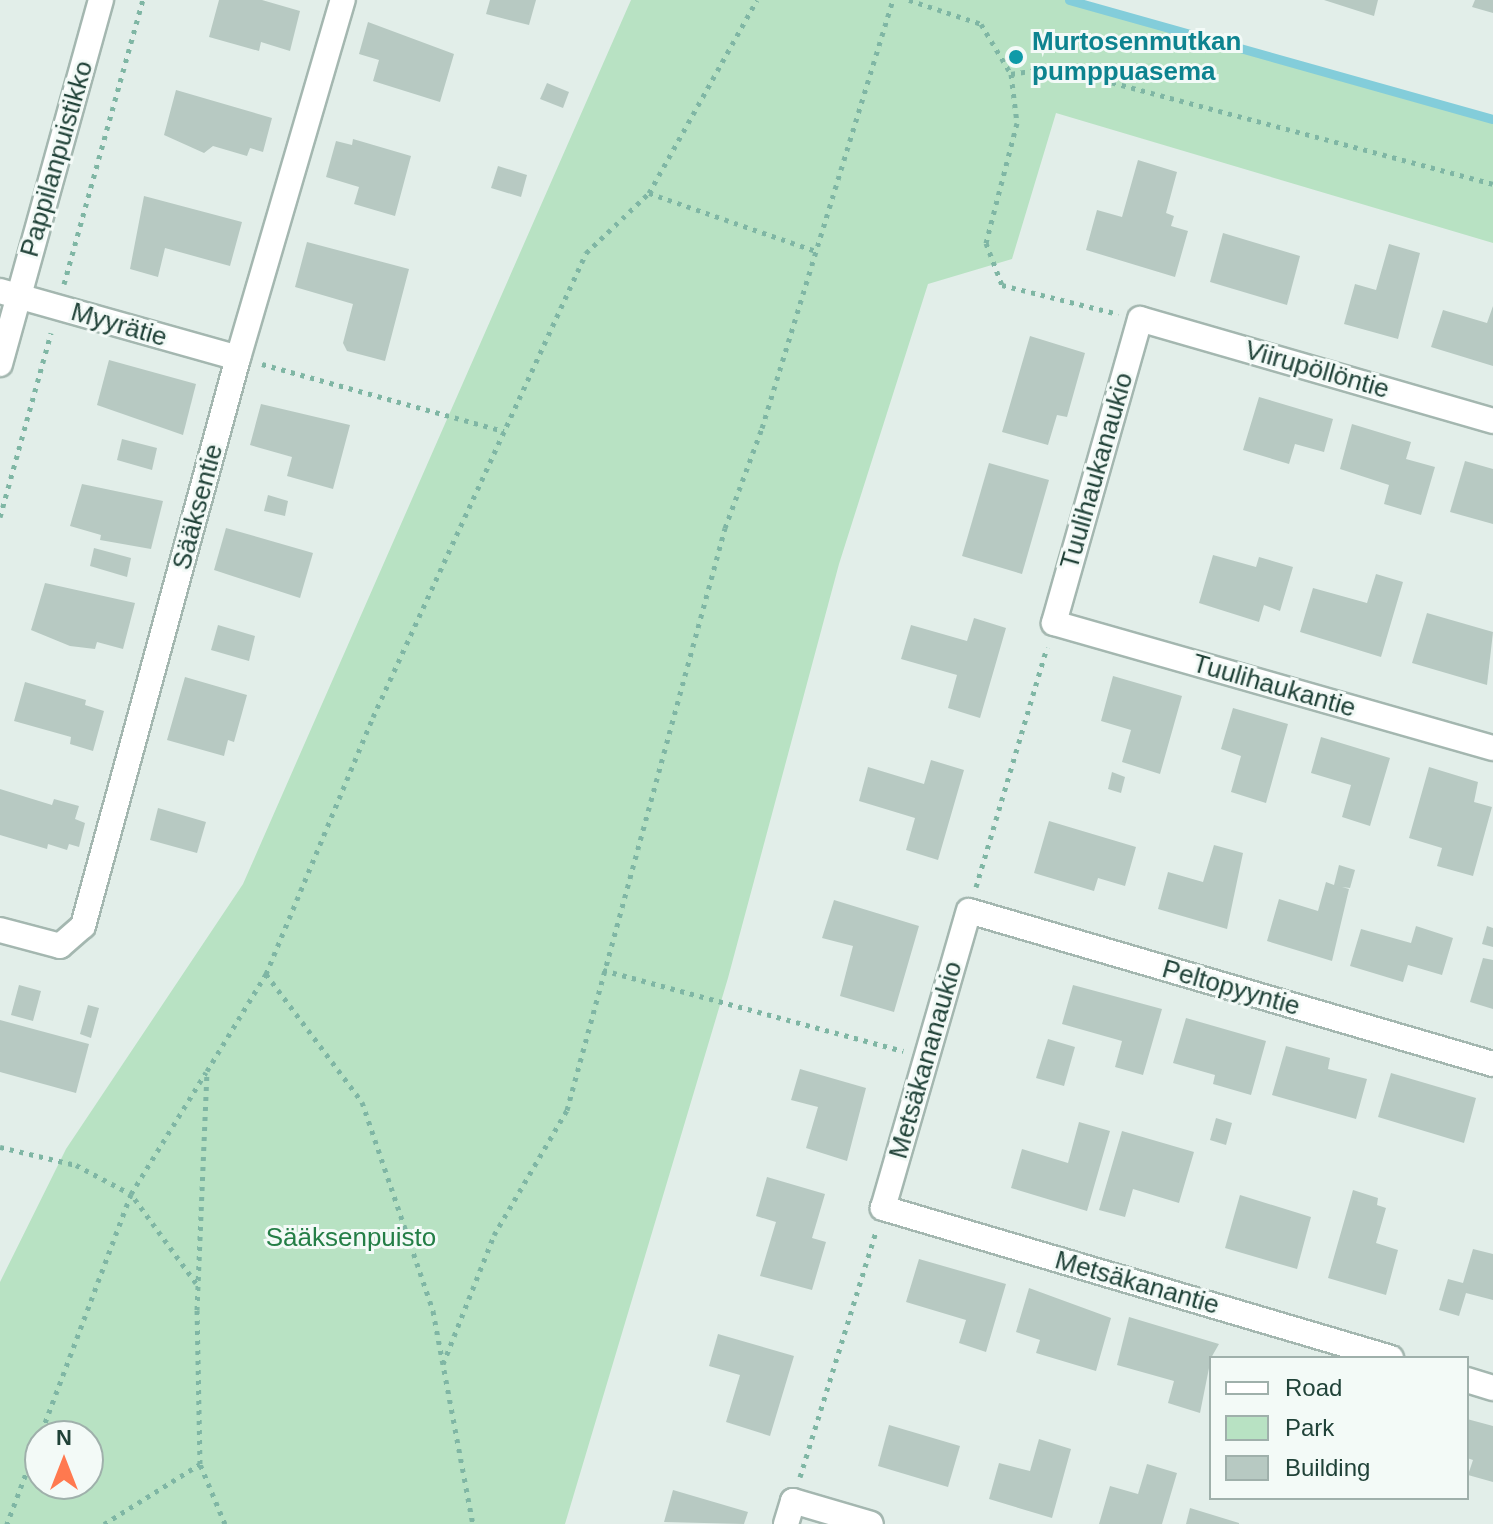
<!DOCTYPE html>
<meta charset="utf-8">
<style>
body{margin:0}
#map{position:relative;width:1493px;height:1524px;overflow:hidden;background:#e2eee9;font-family:Arial,sans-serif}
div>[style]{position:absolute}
.green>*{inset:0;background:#b8e2c3}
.stream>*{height:9px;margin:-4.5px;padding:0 4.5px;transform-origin:4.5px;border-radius:4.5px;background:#83cdda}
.building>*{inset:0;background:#b7c9c2}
.path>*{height:5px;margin-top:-2.5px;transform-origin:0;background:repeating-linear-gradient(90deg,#7fb6a4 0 4px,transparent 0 10px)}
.roads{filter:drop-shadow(2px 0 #a4b7b0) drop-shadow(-2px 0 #a4b7b0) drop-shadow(0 2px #a4b7b0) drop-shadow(0 -2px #a4b7b0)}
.street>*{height:24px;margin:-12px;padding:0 12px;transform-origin:12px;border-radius:12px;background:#fff}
.secondary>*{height:24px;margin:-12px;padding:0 12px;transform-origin:12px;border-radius:12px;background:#fff}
.dots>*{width:22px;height:22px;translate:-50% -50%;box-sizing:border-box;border:4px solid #f3faf7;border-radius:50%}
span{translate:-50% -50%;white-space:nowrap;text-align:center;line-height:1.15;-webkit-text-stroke:6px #f3faf7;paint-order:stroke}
.culture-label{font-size:26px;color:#0d838f;font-weight:700}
.left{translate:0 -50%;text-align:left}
.street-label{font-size:26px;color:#204238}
.park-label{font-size:26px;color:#247e46}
.legend{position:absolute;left:1209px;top:1356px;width:260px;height:144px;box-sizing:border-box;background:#f3faf7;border:2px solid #9fb0ab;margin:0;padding:10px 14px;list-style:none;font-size:24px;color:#204238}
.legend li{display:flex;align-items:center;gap:16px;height:40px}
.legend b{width:40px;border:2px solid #9fb0ab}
.north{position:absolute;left:24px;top:1420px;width:80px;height:80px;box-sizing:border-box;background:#f3faf7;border:2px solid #9fb0ab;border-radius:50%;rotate:0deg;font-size:22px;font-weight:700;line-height:32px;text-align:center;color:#204238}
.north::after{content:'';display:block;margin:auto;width:28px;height:36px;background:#ff794f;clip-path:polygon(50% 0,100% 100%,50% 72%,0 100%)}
</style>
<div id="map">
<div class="green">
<i style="clip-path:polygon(evenodd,631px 0,1072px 0,1493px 121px,1493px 243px,1056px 113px,1012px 259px,928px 284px,839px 564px,728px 978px,565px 1524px,0 1524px,0 1282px,66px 1149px,243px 884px,631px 0,40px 1436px,88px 1436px,88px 1484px,40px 1484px,40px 1436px)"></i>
</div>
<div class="stream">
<i style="left:1069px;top:0;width:440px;rotate:15.7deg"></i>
</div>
<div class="building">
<i style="clip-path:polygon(219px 0,262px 0,300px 11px,290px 51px,261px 42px,259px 51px,209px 37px)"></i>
<i style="clip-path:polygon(490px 0,536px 0,529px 25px,486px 14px)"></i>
<i style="clip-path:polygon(1324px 0,1378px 0,1374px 16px)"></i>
<i style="clip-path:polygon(1475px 0,1493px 0,1493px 13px,1472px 7px)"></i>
<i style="clip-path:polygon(368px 22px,454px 54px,440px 102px,373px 81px,379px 60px,359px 54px)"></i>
<i style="clip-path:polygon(1012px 48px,1025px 52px,1021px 65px,1008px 62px)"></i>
<i style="clip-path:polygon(547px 83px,569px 92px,563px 108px,540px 99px)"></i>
<i style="clip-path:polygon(176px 90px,272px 118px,263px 152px,250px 148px,247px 156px,213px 146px,204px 153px,164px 135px)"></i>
<i style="clip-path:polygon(353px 139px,411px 156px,395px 216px,354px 204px,359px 187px,326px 177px,336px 141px,352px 145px)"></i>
<i style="clip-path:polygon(1138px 160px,1177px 172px,1166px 213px,1174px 216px,1171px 226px,1188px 231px,1175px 277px,1086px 250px,1097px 210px,1122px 217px)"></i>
<i style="clip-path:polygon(498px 166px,527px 175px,521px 197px,491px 188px)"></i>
<i style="clip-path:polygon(144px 196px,242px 222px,230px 266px,165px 248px,158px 277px,130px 269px)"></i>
<i style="clip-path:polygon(1223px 233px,1300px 256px,1287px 305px,1210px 282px)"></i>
<i style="clip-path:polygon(307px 242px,409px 269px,385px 361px,347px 351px,343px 343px,353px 304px,295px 287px)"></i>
<i style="clip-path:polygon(1389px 244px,1420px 253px,1398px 339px,1344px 324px,1355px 284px,1376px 290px)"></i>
<i style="clip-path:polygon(1493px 306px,1493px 366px,1431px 347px,1443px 310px,1487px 323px)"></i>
<i style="clip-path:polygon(1030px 336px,1085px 353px,1067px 417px,1057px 415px,1048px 445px,1002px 432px)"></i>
<i style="clip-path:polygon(109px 360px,196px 384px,183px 435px,97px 405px)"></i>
<i style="clip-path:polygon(1259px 397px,1333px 419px,1324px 452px,1295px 444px,1289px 464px,1243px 450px)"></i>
<i style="clip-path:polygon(261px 404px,350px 425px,333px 489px,287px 476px,292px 457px,250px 445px)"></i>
<i style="clip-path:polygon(1352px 424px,1411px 442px,1406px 459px,1435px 467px,1421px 515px,1384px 504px,1389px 485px,1340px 469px)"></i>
<i style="clip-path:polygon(122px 439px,157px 448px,152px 470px,117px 460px)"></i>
<i style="clip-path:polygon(1465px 461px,1493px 469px,1493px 524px,1450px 512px)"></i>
<i style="clip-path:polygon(989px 463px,1049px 480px,1022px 574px,962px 556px)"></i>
<i style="clip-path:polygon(82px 484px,163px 501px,151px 549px,100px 540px,101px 535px,70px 526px)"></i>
<i style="clip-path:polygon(268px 495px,288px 501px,285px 516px,264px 511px)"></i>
<i style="clip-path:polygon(226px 528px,313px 553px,300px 598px,214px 570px)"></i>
<i style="clip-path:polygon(94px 548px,131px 558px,127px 577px,90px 566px)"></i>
<i style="clip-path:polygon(1213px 555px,1256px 567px,1259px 557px,1293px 567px,1280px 611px,1264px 605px,1259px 622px,1199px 603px)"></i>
<i style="clip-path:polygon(1376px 574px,1403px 582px,1381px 657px,1300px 632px,1313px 588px,1367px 603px)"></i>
<i style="clip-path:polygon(45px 583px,135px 603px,123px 649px,97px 642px,95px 649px,70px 646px,31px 630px)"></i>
<i style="clip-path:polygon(1427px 613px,1493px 632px,1487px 685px,1412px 663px)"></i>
<i style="clip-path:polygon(974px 618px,1006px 628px,980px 718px,948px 708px,957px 675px,901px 659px,911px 625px,967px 641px)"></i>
<i style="clip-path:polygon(218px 625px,255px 636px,249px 661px,211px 650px)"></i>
<i style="clip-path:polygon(1113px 676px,1182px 696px,1160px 774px,1122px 762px,1131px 730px,1101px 721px)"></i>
<i style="clip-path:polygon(185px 677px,247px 695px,234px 742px,228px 740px,224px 756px,167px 740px)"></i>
<i style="clip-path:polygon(25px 682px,86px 700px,85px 705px,104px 711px,93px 751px,70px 744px,71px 737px,14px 721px)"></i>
<i style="clip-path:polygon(1233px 708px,1288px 724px,1266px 803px,1231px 792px,1241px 756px,1221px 749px)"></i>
<i style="clip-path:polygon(1321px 737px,1390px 758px,1370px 826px,1342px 817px,1351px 785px,1311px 773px)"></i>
<i style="clip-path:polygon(931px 760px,964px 770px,938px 860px,906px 850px,915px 818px,859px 801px,868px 767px,924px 784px)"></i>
<i style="clip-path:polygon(1429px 767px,1478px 782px,1474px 802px,1492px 807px,1473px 876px,1437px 866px,1442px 848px,1409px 838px)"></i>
<i style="clip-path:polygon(1112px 772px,1125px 777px,1121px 793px,1108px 789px)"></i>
<i style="clip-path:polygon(0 789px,52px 805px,54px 799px,79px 806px,75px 819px,85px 823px,79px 847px,69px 844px,67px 850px,48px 844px,47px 849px,0 835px)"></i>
<i style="clip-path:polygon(158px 808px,206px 822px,197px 853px,150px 840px)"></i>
<i style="clip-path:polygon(1049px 821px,1136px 847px,1125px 886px,1098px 878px,1094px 891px,1034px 873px)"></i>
<i style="clip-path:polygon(1214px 845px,1243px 853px,1227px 929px,1158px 909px,1168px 872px,1203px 882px)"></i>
<i style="clip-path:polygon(1339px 865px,1355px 870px,1350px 888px,1342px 887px,1349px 889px,1332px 961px,1267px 941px,1279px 899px,1318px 911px,1326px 882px,1334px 885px)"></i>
<i style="clip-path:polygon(834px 900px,919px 926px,894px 1012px,840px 996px,853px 946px,822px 938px)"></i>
<i style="clip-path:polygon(1416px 926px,1453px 938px,1442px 975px,1408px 965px,1403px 982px,1350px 966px,1361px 929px,1411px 943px)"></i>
<i style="clip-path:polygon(1487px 926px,1493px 928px,1493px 947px,1482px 944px)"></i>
<i style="clip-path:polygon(1483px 958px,1493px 960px,1493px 1009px,1470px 1002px)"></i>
<i style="clip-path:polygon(19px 985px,41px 991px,33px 1021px,11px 1015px)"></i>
<i style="clip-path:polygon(1073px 985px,1162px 1009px,1143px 1075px,1115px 1067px,1122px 1041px,1062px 1024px)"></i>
<i style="clip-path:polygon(88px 1005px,99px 1008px,91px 1038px,80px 1034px)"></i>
<i style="clip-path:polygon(1186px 1018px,1266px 1041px,1251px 1095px,1213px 1084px,1215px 1075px,1173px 1063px)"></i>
<i style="clip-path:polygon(0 1020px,89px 1044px,76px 1093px,0 1072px)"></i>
<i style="clip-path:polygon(1048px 1039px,1075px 1047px,1064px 1086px,1036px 1078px)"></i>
<i style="clip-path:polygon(1286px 1046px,1330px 1058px,1328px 1069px,1367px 1079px,1356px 1119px,1272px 1095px)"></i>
<i style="clip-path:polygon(800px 1069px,866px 1088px,847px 1161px,806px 1148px,818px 1107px,791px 1100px)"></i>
<i style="clip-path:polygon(1391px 1073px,1476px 1098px,1464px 1143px,1378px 1117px)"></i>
<i style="clip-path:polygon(1216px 1118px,1232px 1123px,1226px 1145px,1210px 1140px)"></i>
<i style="clip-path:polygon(1079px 1122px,1110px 1131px,1087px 1211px,1011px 1188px,1022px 1149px,1068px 1163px)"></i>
<i style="clip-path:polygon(1122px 1131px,1194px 1152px,1179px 1203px,1133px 1189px,1125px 1217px,1099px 1210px)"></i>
<i style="clip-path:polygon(767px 1177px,825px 1194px,812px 1238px,826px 1242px,812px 1290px,760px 1276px,776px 1222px,756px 1216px)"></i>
<i style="clip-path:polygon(1353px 1190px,1378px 1198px,1377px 1205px,1386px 1208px,1376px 1243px,1398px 1250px,1386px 1295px,1328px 1278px)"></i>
<i style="clip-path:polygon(1240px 1195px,1311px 1217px,1297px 1269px,1225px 1248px)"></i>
<i style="clip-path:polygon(1473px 1249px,1493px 1254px,1493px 1300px,1466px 1293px,1459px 1316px,1439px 1310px,1448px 1279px,1463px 1283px)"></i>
<i style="clip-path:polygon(919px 1259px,1006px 1284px,986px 1352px,959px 1343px,966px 1320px,906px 1302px)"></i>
<i style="clip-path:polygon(1029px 1288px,1111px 1318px,1096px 1371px,1036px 1353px,1040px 1340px,1016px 1332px)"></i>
<i style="clip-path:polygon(1129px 1317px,1219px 1344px,1211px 1358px,1200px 1413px,1168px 1403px,1174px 1381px,1117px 1365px)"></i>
<i style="clip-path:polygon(718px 1334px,794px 1356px,770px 1436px,726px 1422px,740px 1375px,709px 1366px)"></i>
<i style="clip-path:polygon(1467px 1419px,1493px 1426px,1493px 1482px,1468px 1475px,1473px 1460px,1467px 1458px)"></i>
<i style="clip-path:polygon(889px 1425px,960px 1446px,948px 1487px,878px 1466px)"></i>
<i style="clip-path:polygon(1039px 1439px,1071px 1449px,1052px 1518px,989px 1499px,999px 1463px,1030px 1471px)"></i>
<i style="clip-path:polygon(1147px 1464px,1177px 1473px,1162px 1524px,1099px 1524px,1110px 1486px,1138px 1494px)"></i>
<i style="clip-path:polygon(673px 1490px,748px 1512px,744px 1524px,664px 1522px)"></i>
<i style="clip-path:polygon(1190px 1508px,1239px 1523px,1239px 1524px,1186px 1524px)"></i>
</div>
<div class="path">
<i style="left:909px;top:0;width:76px;rotate:18.4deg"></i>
<i style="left:981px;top:24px;width:58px;rotate:59deg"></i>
<i style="left:1011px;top:74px;width:49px;rotate:83deg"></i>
<i style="left:1017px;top:123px;width:124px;rotate:104.5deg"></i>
<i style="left:986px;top:243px;width:45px;rotate:69.1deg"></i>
<i style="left:1002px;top:285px;width:120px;rotate:14deg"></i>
<i style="left:1011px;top:74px;width:44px;rotate:-9.2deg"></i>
<i style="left:1054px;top:67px;width:454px;rotate:14.9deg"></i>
<i style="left:649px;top:193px;width:177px;rotate:19.2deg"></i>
<i style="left:64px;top:284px;width:295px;rotate:-74.5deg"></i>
<i style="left:262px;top:364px;width:251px;rotate:15.5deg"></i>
<i style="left:0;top:517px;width:191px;rotate:-74.5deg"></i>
<i style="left:976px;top:887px;width:250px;rotate:-73.5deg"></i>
<i style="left:603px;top:970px;width:311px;rotate:15.1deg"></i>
<i style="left:266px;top:974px;width:160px;rotate:53.1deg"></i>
<i style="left:362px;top:1102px;width:221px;rotate:71.2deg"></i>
<i style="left:433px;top:1311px;width:217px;rotate:79.4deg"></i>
<i style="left:0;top:1147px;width:78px;rotate:13.3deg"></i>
<i style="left:76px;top:1165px;width:62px;rotate:27.8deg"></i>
<i style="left:131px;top:1194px;width:353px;rotate:110.6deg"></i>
<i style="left:196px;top:1283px;width:110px;rotate:-126.1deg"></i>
<i style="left:131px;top:1194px;width:143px;rotate:-58.4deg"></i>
<i style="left:443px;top:1364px;width:139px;rotate:-68.4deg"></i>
<i style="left:494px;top:1235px;width:145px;rotate:-59.7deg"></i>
<i style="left:567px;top:1110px;width:603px;rotate:-74.81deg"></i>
<i style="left:725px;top:528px;width:107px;rotate:-69.7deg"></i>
<i style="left:762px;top:428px;width:448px;rotate:-73deg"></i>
<i style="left:800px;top:1477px;width:257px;rotate:-72.8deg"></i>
<i style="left:104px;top:1524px;width:113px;rotate:-32deg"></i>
<i style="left:225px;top:1524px;width:65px;rotate:-112.6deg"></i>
<i style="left:200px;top:1464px;width:154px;rotate:-91.1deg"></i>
<i style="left:197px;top:1310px;width:239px;rotate:-87.6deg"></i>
<i style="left:207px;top:1071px;width:114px;rotate:-58.7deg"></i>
<i style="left:266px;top:974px;width:278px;rotate:-67.4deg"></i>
<i style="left:373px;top:717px;width:511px;rotate:-65.34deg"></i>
<i style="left:586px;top:253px;width:87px;rotate:-43.6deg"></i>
<i style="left:649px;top:193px;width:221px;rotate:-60.8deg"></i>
</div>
<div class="roads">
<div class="street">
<i style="left:0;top:291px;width:247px;rotate:15.7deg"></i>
<i style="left:1493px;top:421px;width:367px;rotate:-163.9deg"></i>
<i style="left:1140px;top:319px;width:316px;rotate:105.8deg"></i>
<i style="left:1054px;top:623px;width:456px;rotate:15.9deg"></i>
<i style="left:0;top:930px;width:62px;rotate:14.9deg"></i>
<i style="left:60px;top:946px;width:30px;rotate:-41deg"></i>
<i style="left:83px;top:926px;width:589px;rotate:-74.74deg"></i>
<i style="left:238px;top:358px;width:373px;rotate:-73.7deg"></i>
<i style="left:1391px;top:1358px;width:530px;rotate:-163.55deg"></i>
<i style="left:883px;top:1208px;width:309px;rotate:-73.9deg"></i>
<i style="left:969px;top:911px;width:546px;rotate:16.28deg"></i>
<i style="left:1467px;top:1380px;width:27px;rotate:17deg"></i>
<i style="left:786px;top:1524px;width:24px;rotate:-73deg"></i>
<i style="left:793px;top:1501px;width:81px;rotate:16.4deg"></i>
</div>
<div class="secondary">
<i style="left:0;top:364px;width:378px;rotate:-74.5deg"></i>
</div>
</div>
<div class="dots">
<i style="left:1016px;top:57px;background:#0f9aa8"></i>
</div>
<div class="culture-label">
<span class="left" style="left:1032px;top:57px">Murtosenmutkan<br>pumppuasema</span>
</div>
<div class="street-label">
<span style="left:57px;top:159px;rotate:-74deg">Pappilanpuistikko</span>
<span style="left:119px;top:325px;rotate:16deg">Myyrätie</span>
<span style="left:1317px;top:370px;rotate:16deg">Viirupöllöntie</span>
<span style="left:1097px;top:471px;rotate:-74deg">Tuulihaukanaukio</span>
<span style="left:198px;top:507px;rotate:-75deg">Sääksentie</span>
<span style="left:1274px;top:686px;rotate:16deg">Tuulihaukantie</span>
<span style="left:1231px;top:988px;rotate:16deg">Peltopyyntie</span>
<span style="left:926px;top:1060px;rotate:-74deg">Metsäkananaukio</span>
<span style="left:1137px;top:1283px;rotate:16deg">Metsäkanantie</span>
</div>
<div class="park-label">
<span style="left:351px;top:1238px">Sääksenpuisto</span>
</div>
<ul class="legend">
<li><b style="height:10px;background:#fff"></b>Road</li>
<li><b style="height:22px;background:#b8e2c3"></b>Park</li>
<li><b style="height:22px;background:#b7c9c2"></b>Building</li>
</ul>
<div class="north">N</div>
</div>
